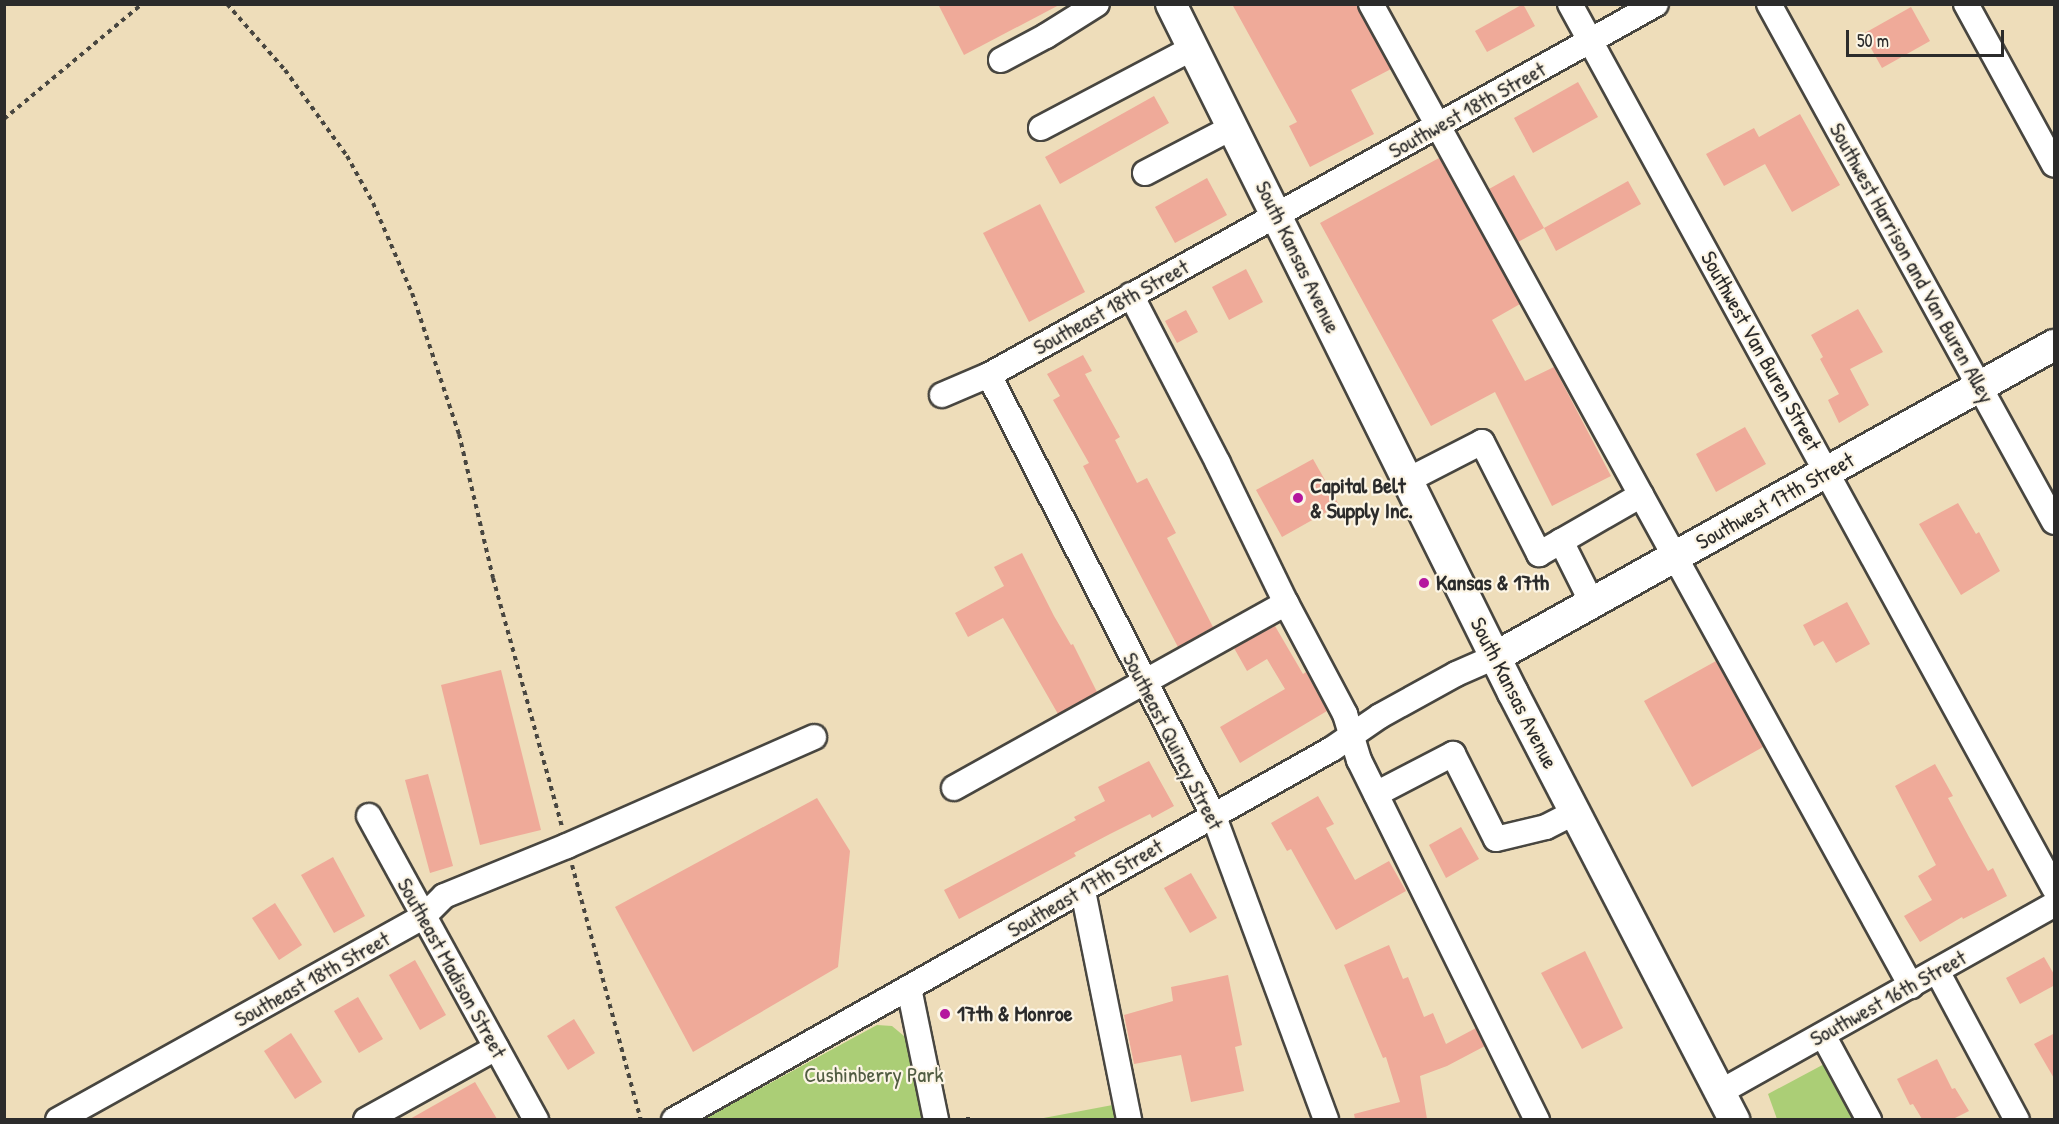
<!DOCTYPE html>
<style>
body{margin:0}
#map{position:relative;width:2059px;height:1124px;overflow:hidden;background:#eeddba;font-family:"Patrick Hand",sans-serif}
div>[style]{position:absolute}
.green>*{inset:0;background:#abce76}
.building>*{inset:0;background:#efaa99}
.path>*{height:4px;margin-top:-2px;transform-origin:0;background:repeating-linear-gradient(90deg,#484640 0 4.5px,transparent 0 9px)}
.roads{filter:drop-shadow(2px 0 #484640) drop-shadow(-2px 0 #484640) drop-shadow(0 2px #484640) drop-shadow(0 -2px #484640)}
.minor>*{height:24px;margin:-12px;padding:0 12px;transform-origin:12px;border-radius:12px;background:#fff}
.major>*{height:30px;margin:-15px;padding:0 15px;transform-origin:15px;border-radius:15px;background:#fff}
.dots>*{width:16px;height:16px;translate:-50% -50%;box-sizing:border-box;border:3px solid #fcf5e5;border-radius:50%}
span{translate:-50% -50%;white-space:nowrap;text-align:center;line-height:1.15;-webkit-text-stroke:4.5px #fcf5e5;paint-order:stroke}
.street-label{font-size:22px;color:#2b2b2b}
.poi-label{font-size:22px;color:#2b2b2b;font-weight:700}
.left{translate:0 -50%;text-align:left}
.park-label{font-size:22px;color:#515c42}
.frame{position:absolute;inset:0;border:6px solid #2b2b2b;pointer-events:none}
.scale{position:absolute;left:1846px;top:30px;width:158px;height:27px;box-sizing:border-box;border:3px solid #2b2b2b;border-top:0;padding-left:8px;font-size:18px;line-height:21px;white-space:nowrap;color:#2b2b2b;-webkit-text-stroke:4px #fcf5e5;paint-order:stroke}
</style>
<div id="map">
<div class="green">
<i style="clip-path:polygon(877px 1025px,892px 1026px,910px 1041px,928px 1120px,702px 1120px)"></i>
<i style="clip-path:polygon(1828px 1062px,1859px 1119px,1777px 1119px,1768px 1094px)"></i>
<i style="clip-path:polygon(1118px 1104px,1121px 1120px,1033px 1120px)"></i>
</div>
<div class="building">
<i style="clip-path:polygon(938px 4px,1061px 4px,964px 55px)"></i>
<i style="clip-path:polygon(1232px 4px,1357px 4px,1391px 69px,1351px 90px,1374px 134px,1310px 167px,1289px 126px,1297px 122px)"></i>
<i style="clip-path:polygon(1523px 4px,1535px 26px,1487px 52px,1475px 31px)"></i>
<i style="clip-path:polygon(1911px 7px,1930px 41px,1882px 68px,1863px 34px)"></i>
<i style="clip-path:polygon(1578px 82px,1598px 117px,1533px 153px,1514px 118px)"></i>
<i style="clip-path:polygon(1154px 96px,1169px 123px,1060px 184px,1045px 157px)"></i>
<i style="clip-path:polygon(1800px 114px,1840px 185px,1792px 212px,1765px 164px,1724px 186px,1706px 154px,1754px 128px,1759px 137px)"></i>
<i style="clip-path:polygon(1439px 158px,1520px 304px,1492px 320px,1525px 381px,1554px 367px,1611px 476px,1552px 506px,1495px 392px,1431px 426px,1320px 223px)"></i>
<i style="clip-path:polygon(1514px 175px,1544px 228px,1518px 242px,1489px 189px)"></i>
<i style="clip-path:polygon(1207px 178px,1227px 215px,1175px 243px,1155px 207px)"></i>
<i style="clip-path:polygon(1628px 181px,1641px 204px,1556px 251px,1544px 228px)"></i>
<i style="clip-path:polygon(1040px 204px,1085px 292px,1029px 322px,983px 233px)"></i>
<i style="clip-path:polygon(1246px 269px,1263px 302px,1229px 320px,1212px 287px)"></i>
<i style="clip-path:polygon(1858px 309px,1883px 352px,1850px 369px,1869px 405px,1839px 423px,1828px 400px,1839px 394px,1820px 359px,1823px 357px,1811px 335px)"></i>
<i style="clip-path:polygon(1186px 310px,1198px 332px,1177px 343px,1165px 321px)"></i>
<i style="clip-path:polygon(1083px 355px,1092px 371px,1085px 374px,1120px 437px,1115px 440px,1137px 483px,1147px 478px,1176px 533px,1167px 538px,1213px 627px,1178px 647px,1083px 466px,1089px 463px,1053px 400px,1060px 396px,1047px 374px)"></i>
<i style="clip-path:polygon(1745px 427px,1766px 464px,1716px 492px,1696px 454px)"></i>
<i style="clip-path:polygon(1313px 459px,1339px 505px,1282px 537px,1256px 490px)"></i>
<i style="clip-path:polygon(1958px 503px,1976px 534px,1979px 532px,2000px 571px,1961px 595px,1919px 524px)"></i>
<i style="clip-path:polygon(1022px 553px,1054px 616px,1071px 645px,1073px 644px,1097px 692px,1058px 714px,1003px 618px,968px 637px,955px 613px,1004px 586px,994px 567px)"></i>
<i style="clip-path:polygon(1847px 602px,1870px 644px,1836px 663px,1823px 641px,1814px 646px,1803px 625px)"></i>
<i style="clip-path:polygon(1275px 626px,1303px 674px,1306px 672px,1327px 711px,1240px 763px,1220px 727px,1285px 689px,1267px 659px,1247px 671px,1234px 648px)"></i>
<i style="clip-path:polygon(1716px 661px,1763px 747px,1692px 787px,1644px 701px)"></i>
<i style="clip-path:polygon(501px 670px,541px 830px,480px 845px,441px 685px)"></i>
<i style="clip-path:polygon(1149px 761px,1174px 806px,1152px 818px,1150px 814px,1110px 834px,1074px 853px,1076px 856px,959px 919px,944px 890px,1076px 820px,1074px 817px,1105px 801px,1098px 787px)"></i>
<i style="clip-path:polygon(1935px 764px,1953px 796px,1948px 798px,1969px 837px,1988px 871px,1993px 868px,2007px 896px,1963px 919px,1962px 917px,1920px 942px,1904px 916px,1932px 900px,1918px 876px,1936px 865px,1895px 786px)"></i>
<i style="clip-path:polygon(428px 774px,453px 866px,430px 873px,405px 780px)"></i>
<i style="clip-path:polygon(1318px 796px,1334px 824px,1326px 828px,1355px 880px,1389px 861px,1406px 891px,1336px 930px,1291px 849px,1287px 851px,1271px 823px)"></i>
<i style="clip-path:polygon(817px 798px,850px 851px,838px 967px,693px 1052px,615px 907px)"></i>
<i style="clip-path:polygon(1461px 827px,1479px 859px,1446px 878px,1429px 845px)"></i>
<i style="clip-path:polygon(333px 857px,365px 916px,334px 933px,301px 875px)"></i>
<i style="clip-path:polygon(1191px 873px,1217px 918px,1190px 933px,1164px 888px)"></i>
<i style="clip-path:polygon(275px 903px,302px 945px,279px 960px,252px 918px)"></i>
<i style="clip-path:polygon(1389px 945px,1403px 979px,1408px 977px,1424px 1017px,1433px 1013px,1446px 1044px,1476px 1028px,1485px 1046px,1447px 1066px,1420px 1076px,1427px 1119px,1355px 1119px,1354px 1114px,1400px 1102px,1386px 1057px,1383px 1058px,1344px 965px)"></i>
<i style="clip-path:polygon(1585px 951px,1623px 1028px,1582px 1049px,1541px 973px)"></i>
<i style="clip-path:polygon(2044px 957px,2055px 976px,2055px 985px,2020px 1004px,2006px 978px)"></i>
<i style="clip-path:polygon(415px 960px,446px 1015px,420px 1030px,389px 975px)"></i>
<i style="clip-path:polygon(1228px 975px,1242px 1045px,1235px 1047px,1244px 1091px,1191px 1102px,1181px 1055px,1134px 1064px,1124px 1015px,1173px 1001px,1171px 987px)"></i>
<i style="clip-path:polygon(358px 997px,383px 1039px,359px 1053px,334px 1011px)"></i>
<i style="clip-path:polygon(574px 1019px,595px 1053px,568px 1070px,547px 1036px)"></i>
<i style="clip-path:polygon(291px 1033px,322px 1082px,295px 1099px,264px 1051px)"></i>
<i style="clip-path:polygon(2055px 1033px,2055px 1080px,2034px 1044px)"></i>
<i style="clip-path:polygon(1937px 1059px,1952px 1089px,1955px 1088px,1969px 1111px,1953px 1119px,1922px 1119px,1913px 1104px,1910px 1105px,1897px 1079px)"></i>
<i style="clip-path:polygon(475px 1082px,497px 1119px,410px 1119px)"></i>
</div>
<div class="path">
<i style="left:227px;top:4px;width:88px;rotate:48.7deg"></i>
<i style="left:285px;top:70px;width:106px;rotate:54.2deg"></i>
<i style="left:347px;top:156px;width:54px;rotate:61deg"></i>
<i style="left:373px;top:203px;width:98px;rotate:66.6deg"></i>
<i style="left:412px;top:293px;width:149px;rotate:71.6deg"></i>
<i style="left:459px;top:434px;width:148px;rotate:76.7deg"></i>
<i style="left:493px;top:578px;width:257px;rotate:74.5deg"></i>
<i style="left:4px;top:119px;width:180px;rotate:-39.8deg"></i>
<i style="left:572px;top:865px;width:264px;rotate:74.9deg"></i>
<i style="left:968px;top:1117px;width:3px;rotate:90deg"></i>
</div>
<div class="roads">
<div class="minor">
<i style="left:1371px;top:4px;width:1121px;rotate:61.19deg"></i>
<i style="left:1570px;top:4px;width:1008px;rotate:61.3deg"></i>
<i style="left:1769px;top:4px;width:591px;rotate:61.18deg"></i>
<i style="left:1966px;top:4px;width:183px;rotate:61.3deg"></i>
<i style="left:1001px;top:60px;width:51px;rotate:-28.1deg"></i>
<i style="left:1046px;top:36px;width:60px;rotate:-32.1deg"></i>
<i style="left:1041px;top:128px;width:172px;rotate:-27.8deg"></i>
<i style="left:1145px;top:173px;width:99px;rotate:-27.6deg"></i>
<i style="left:1131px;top:295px;width:189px;rotate:62.6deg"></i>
<i style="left:1218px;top:463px;width:156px;rotate:64.1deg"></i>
<i style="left:1286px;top:603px;width:126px;rotate:62deg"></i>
<i style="left:1345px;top:714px;width:48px;rotate:73.1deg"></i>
<i style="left:1359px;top:760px;width:402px;rotate:63.7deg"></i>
<i style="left:989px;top:375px;width:493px;rotate:63deg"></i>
<i style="left:1213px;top:814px;width:326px;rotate:69.7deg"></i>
<i style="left:942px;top:395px;width:51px;rotate:-23.1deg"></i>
<i style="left:989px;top:375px;width:763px;rotate:-29.08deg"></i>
<i style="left:1408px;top:480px;width:83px;rotate:-27.2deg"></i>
<i style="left:1482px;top:442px;width:126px;rotate:63deg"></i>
<i style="left:1539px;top:554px;width:118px;rotate:-30deg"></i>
<i style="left:1561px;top:541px;width:69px;rotate:63.4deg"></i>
<i style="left:954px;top:788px;width:380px;rotate:-29.1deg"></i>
<i style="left:1376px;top:794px;width:87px;rotate:-27.5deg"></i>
<i style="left:1453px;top:754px;width:95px;rotate:63.2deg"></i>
<i style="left:1496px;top:839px;width:51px;rotate:-13.5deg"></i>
<i style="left:1546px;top:827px;width:33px;rotate:-27deg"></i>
<i style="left:369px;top:816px;width:347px;rotate:61.2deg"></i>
<i style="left:1083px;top:891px;width:234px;rotate:78.6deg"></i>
<i style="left:1937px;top:971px;width:169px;rotate:61.8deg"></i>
<i style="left:909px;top:988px;width:135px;rotate:78.4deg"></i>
<i style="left:1823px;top:1035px;width:97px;rotate:61.6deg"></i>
<i style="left:1722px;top:1091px;width:381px;rotate:-29.3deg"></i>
<i style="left:58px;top:1120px;width:419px;rotate:-29.1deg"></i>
<i style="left:424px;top:916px;width:28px;rotate:-45deg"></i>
<i style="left:444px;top:896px;width:133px;rotate:-22.1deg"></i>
<i style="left:567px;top:846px;width:270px;rotate:-23.8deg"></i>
<i style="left:366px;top:1120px;width:149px;rotate:-29deg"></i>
<i style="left:674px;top:1120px;width:755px;rotate:-29.42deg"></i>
<i style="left:1332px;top:749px;width:58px;rotate:-34.5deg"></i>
<i style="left:1380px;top:716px;width:87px;rotate:-28.9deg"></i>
<i style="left:1456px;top:674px;width:43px;rotate:-23.6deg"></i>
</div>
<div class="major">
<i style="left:1171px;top:4px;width:769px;rotate:63.6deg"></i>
<i style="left:1513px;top:693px;width:481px;rotate:62.6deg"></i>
<i style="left:1495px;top:657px;width:640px;rotate:-29.17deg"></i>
</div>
</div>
<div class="dots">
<i style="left:1298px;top:498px;background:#b5179e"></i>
<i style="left:1424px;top:583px;background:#b5179e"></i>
<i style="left:945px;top:1014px;background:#b5179e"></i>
</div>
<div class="street-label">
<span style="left:1467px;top:110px;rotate:-29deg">Southwest 18th Street</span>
<span style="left:1298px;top:257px;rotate:64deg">South Kansas Avenue</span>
<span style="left:1912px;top:263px;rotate:61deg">Southwest Harrison and Van Buren Alley</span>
<span style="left:1111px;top:307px;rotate:-29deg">Southeast 18th Street</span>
<span style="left:1761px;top:351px;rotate:61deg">Southwest Van Buren Street</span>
<span style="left:1775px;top:501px;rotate:-29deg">Southwest 17th Street</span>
<span style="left:1514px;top:693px;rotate:63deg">South Kansas Avenue</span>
<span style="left:1173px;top:741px;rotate:63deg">Southeast Quincy Street</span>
<span style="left:1085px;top:888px;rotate:-30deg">Southeast 17th Street</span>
<span style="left:452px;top:968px;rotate:61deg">Southeast Madison Street</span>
<span style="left:312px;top:979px;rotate:-29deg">Southeast 18th Street</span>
<span style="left:1888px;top:998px;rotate:-29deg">Southwest 16th Street</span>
</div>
<div class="poi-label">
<span class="left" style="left:1310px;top:498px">Capital Belt<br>&amp; Supply Inc.</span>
<span class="left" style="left:1436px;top:583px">Kansas &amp; 17th</span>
<span class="left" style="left:957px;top:1014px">17th &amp; Monroe</span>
</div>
<div class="park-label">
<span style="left:874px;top:1075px">Cushinberry Park</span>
</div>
<div class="frame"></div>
<div class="scale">50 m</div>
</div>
